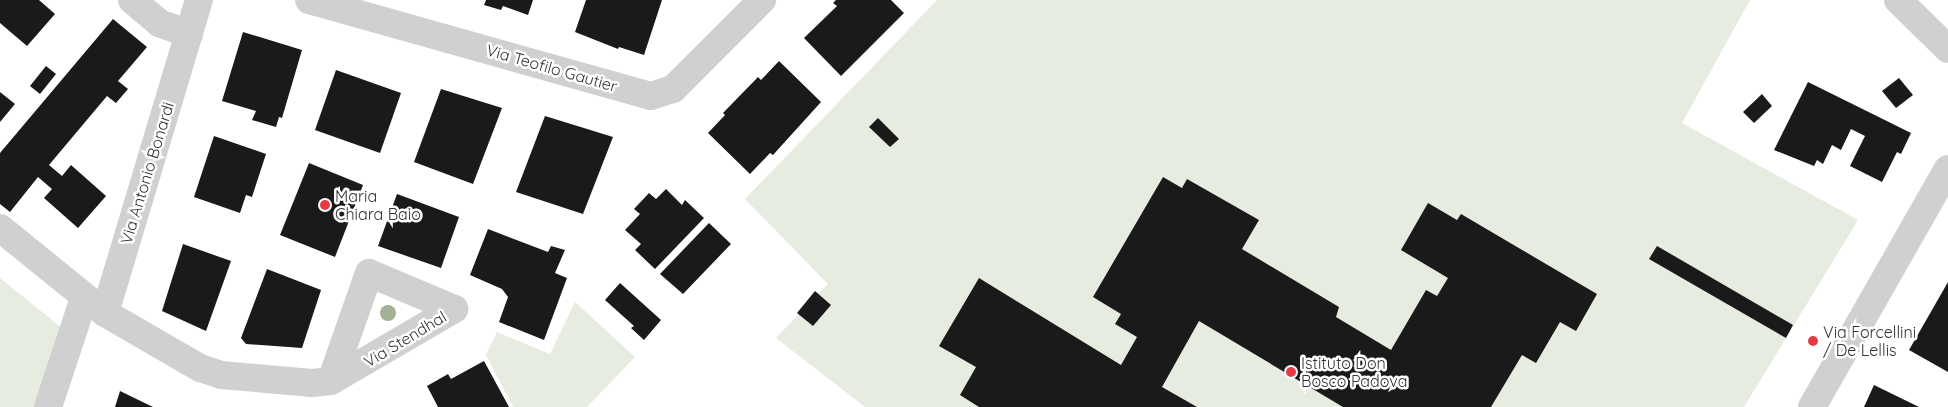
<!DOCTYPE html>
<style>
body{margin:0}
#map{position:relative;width:1948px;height:407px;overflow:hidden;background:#fff;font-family:Quicksand,sans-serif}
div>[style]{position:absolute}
.green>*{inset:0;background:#e6ecdf}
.building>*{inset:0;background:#1a1a1a}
.minor>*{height:28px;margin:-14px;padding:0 14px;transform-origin:14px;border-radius:14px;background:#d0d0d0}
.trees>*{width:16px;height:16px;margin:-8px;border-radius:50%;background:#a2b095}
.dots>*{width:14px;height:14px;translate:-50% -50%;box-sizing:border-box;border:2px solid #fff;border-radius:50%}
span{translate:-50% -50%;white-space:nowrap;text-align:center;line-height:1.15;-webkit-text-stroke:5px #fff;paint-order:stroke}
.street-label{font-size:16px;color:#333}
.poi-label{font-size:16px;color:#333}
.left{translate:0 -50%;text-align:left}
</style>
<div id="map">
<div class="green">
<i style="clip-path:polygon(937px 0,1750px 0,1682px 123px,1858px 220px,1744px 407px,865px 407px,776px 338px,828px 284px,745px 199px)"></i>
<i style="clip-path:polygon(0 278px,63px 329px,41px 407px,0 407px)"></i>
<i style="clip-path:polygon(575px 302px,635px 357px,587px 407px,513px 407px,486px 355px,497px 332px,550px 354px)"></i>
</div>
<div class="building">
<i style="clip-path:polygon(0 0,39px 0,55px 14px,27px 46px,0 23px)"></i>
<i style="clip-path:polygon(486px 0,533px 0,528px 15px,503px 6px,501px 10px,484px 5px)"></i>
<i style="clip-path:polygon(586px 0,662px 0,644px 55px,619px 47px,618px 49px,575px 32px)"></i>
<i style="clip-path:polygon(836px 0,891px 0,904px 13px,841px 76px,804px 38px,837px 6px,833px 3px)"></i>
<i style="clip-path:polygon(113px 19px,147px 47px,118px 81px,128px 89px,116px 103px,107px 96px,49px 165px,62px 176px,71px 165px,106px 196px,78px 228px,44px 198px,52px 189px,38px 177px,10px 212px,0 204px,0 153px)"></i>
<i style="clip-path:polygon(243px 32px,302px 50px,282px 118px,279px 117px,276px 127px,252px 120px,256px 111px,222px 101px)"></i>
<i style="clip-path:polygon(779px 61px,821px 102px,773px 155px,770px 153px,750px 174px,708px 133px,725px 115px,723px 113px,758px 77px,761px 80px)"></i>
<i style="clip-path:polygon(46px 66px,56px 74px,40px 94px,30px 86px)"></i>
<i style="clip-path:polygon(336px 70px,401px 93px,380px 153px,315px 130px)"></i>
<i style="clip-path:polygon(1899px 78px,1913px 95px,1896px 108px,1882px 91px)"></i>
<i style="clip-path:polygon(1808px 82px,1911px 133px,1901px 154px,1897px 152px,1882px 182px,1850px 166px,1865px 136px,1851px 129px,1841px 150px,1832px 145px,1823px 164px,1817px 160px,1814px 166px,1774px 150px)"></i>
<i style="clip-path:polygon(441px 89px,502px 108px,473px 184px,414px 162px)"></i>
<i style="clip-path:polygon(0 92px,15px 104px,0 122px)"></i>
<i style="clip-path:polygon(1762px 94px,1772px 106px,1754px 123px,1743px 112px)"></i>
<i style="clip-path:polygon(545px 116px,613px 137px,583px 214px,516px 192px)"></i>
<i style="clip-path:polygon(878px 118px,899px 139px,890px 147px,869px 127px)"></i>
<i style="clip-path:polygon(214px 136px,266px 154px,252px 197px,246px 195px,240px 213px,194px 197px)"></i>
<i style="clip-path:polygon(309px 163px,363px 185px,335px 257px,280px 235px)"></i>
<i style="clip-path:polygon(1163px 177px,1182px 188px,1187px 179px,1259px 220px,1242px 249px,1339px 307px,1336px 317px,1391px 350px,1426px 290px,1437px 296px,1448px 278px,1401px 250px,1428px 203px,1457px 220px,1461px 214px,1597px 294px,1576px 331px,1560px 322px,1536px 363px,1522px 355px,1491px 407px,1343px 407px,1199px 321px,1162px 387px,1197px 407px,979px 407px,960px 395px,976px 367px,939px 346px,979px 278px,1121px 365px,1137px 337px,1115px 324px,1121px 314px,1093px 297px)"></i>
<i style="clip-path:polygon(666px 189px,682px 205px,685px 200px,704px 218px,655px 269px,635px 250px,641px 244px,625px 230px,640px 214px,634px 209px,649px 193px,656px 199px)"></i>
<i style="clip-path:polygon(397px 194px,459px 217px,441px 268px,378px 246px)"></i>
<i style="clip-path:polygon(709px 223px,731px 244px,683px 294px,660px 274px)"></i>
<i style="clip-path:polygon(488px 229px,548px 252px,551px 246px,565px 250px,555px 273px,567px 278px,544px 340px,499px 322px,508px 297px,502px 289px,470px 275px)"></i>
<i style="clip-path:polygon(183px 244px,231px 261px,206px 331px,162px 311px)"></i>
<i style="clip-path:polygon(1657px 246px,1793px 325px,1786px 338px,1649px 259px)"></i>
<i style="clip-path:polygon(267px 269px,321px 290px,302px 348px,246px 344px,241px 338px)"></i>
<i style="clip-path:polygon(1948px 282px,1948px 372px,1909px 350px)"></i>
<i style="clip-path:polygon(620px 283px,661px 320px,644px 340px,631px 328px,634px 326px,605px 300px)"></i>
<i style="clip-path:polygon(815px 291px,831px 305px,813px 326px,797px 313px)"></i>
<i style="clip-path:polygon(484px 361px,509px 407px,438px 407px,427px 386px,448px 374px,451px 379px)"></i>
<i style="clip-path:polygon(1874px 385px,1919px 407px,1864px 407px)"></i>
<i style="clip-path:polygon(120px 391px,153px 407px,115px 407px)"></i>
</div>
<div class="minor">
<i style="left:132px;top:0;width:35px;rotate:40deg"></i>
<i style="left:159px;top:23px;width:32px;rotate:20deg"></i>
<i style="left:309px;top:0;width:355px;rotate:15.7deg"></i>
<i style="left:651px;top:96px;width:23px;rotate:-18deg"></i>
<i style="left:673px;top:89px;width:126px;rotate:-45deg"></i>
<i style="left:1898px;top:0;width:70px;rotate:44.4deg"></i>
<i style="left:0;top:228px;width:135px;rotate:39deg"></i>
<i style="left:105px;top:313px;width:110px;rotate:30.1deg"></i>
<i style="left:200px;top:368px;width:22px;rotate:18deg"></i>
<i style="left:221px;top:375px;width:91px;rotate:5deg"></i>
<i style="left:312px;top:383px;width:19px;rotate:-6deg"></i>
<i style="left:331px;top:381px;width:143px;rotate:-30.3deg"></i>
<i style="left:454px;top:309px;width:92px;rotate:-157deg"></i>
<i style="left:369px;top:273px;width:114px;rotate:109.4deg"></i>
<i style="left:105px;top:313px;width:327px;rotate:-73.3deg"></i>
<i style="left:48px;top:407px;width:115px;rotate:-71.7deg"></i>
<i style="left:1812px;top:407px;width:274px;rotate:-60.3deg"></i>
</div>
<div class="trees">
<i style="left:388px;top:313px"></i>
</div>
<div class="dots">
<i style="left:325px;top:205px;background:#e63946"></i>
<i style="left:1813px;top:341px;background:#e63946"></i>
<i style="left:1291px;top:372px;background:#e63946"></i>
</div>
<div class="street-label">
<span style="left:552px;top:68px;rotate:16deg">Via Teofilo Gautier</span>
<span style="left:147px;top:173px;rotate:-73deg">Via Antonio Bonardi</span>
<span style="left:405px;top:339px;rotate:-31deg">Via Stendhal</span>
</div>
<div class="poi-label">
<span class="left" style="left:335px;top:205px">Maria<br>Chiara Baio</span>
<span class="left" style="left:1823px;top:341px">Via Forcellini<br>/ De Lellis</span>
<span class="left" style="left:1301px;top:372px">Istituto Don<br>Bosco Padova</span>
</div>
</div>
